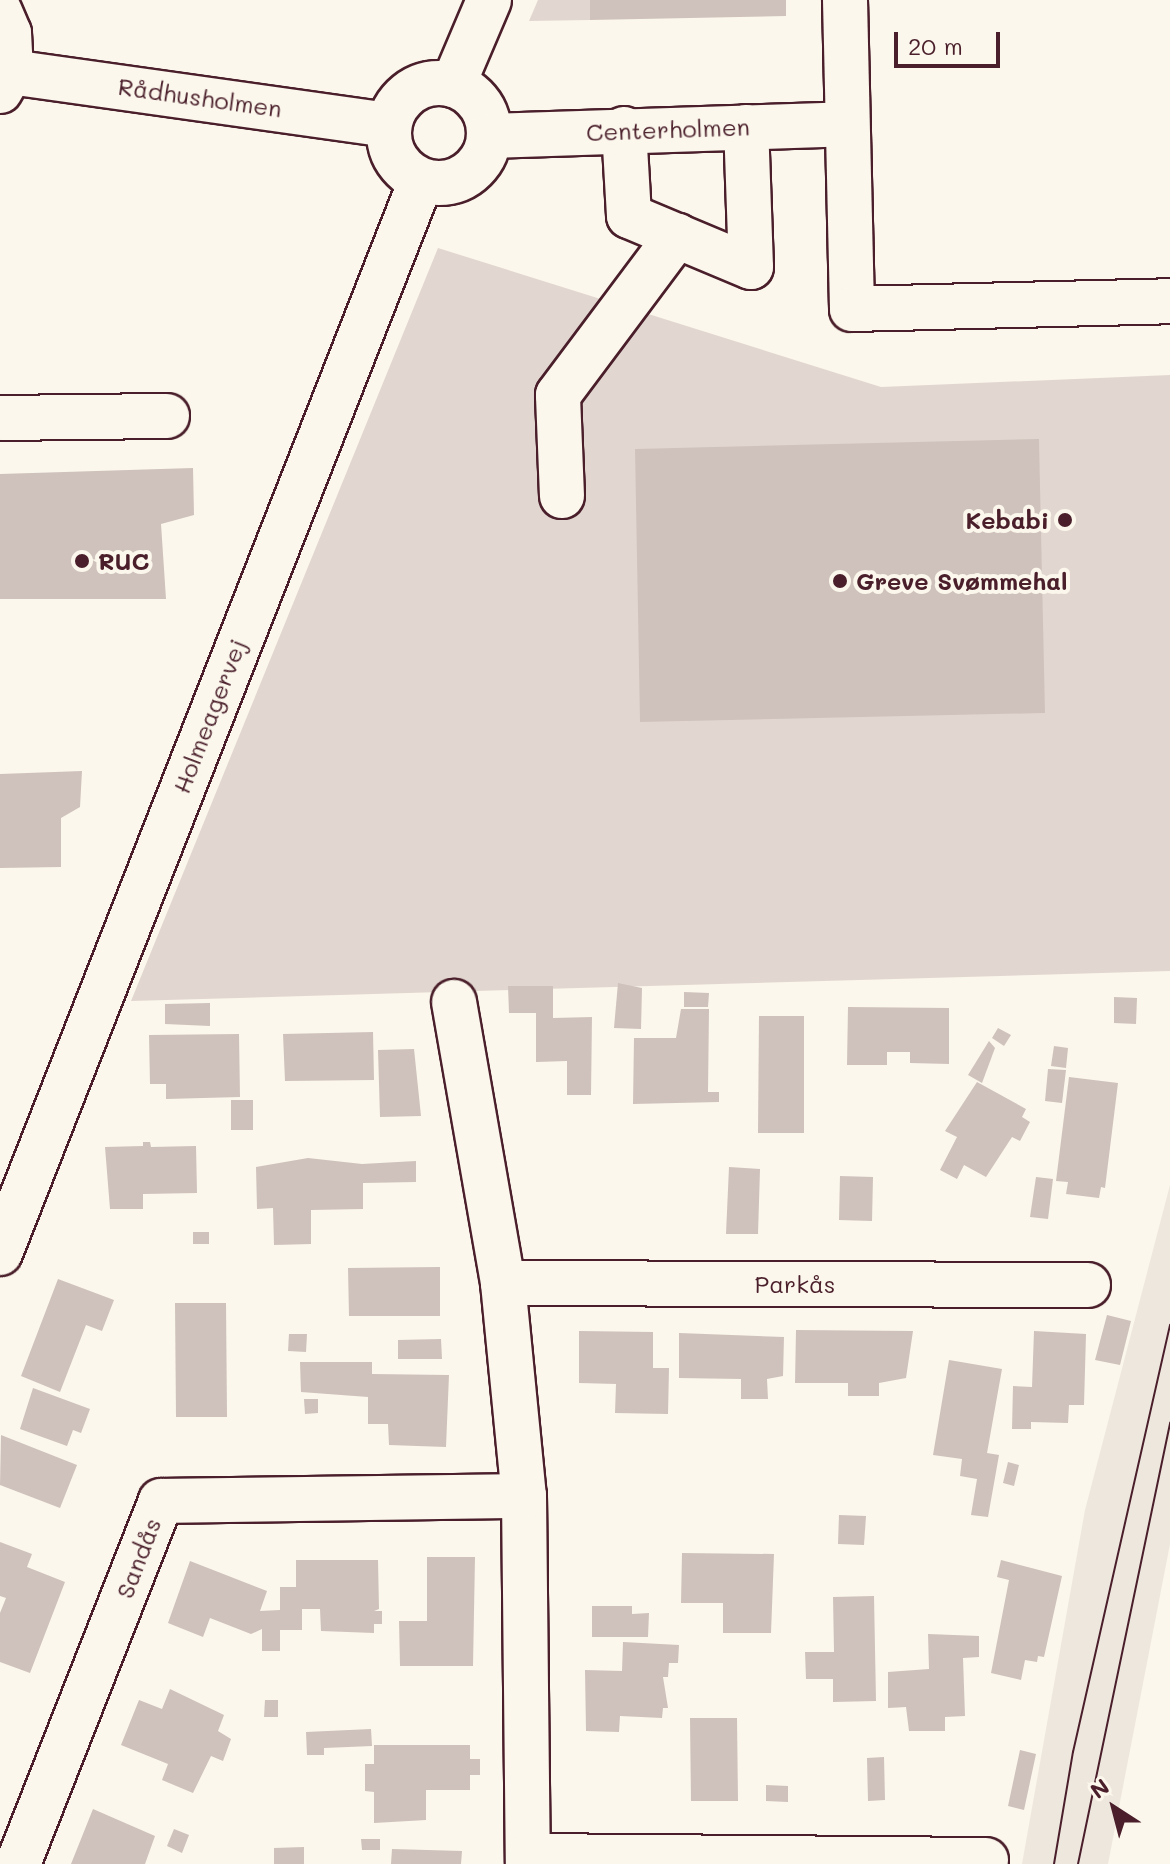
<!DOCTYPE html>
<meta charset="utf-8">
<style>
body{margin:0}
#map{position:relative;width:1170px;height:1864px;overflow:hidden;background:#fbf7ec;font-family:Mali,sans-serif}
div>[style]{position:absolute}
.built>*{inset:0;background:#eee7de}
.green>*{inset:0;background:#e2d7d0}
.building>*{inset:0;background:#cfc2bc}
.roads{filter:drop-shadow(2px 0 #4a1f2b) drop-shadow(-2px 0 #4a1f2b) drop-shadow(0 2px #4a1f2b) drop-shadow(0 -2px #4a1f2b)}
.minor>*{height:44px;margin:-22px;padding:0 22px;transform-origin:22px;border-radius:22px;background:#fbf7ec}
.minor>.ring{margin:-22px;padding:0;box-sizing:content-box;background:none;border:44px solid #fbf7ec;border-radius:50%}
.tram>*{height:2px;margin:-1px;padding:0 1px;transform-origin:1px;border-radius:1px;background:#4a1f2b}
.dots>*{width:22px;height:22px;translate:-50% -50%;box-sizing:border-box;border:4px solid #fbf7ec;border-radius:50%}
span{translate:-50% -50%;white-space:nowrap;text-align:center;line-height:1.15;-webkit-text-stroke:8px #fbf7ec;paint-order:stroke}
.street-label{font-size:24px;color:#4a1f2b}
.poi-label{font-size:24px;color:#4a1f2b;font-weight:700}
.right{translate:-100% -50%;text-align:right}
.left{translate:0 -50%;text-align:left}
.north{position:absolute;left:1074px;top:1768px;width:80px;height:80px;-webkit-text-stroke:6px #fbf7ec;paint-order:stroke;rotate:324deg;font-size:22px;font-weight:700;line-height:32px;text-align:center;color:#4a1f2b}
.north::after{content:'';display:block;margin:auto;width:28px;height:36px;background:#4a1f2b;clip-path:polygon(50% 0,100% 100%,50% 72%,0 100%)}
.scale{position:absolute;left:894px;top:32px;width:106px;height:36px;box-sizing:border-box;border:4px solid #4a1f2b;border-top:0;padding-left:10px;font-size:24px;line-height:28px;white-space:nowrap;color:#4a1f2b;-webkit-text-stroke:6px #fbf7ec;paint-order:stroke}
</style>
<div id="map">
<div class="built">
<i style="clip-path:polygon(1170px 1185px,1170px 1544px,1108px 1864px,1022px 1864px,1085px 1510px)"></i>
</div>
<div class="green">
<i style="clip-path:polygon(538px 0,590px 0,590px 20px,529px 21px)"></i>
<i style="clip-path:polygon(438px 248px,881px 387px,1170px 375px,1170px 971px,131px 1001px)"></i>
</div>
<div class="building">
<i style="clip-path:polygon(590px 0,786px 0,786px 16px,590px 20px)"></i>
<i style="clip-path:polygon(1039px 439px,1045px 713px,640px 722px,635px 449px)"></i>
<i style="clip-path:polygon(193px 468px,194px 515px,161px 524px,166px 599px,0 599px,0 474px)"></i>
<i style="clip-path:polygon(82px 771px,80px 807px,61px 818px,61px 867px,0 868px,0 774px)"></i>
<i style="clip-path:polygon(618px 983px,642px 988px,641px 1029px,614px 1028px)"></i>
<i style="clip-path:polygon(508px 986px,553px 986px,553px 1018px,592px 1017px,591px 1095px,567px 1095px,567px 1061px,536px 1062px,536px 1013px,509px 1013px)"></i>
<i style="clip-path:polygon(684px 992px,709px 993px,708px 1007px,684px 1007px)"></i>
<i style="clip-path:polygon(1114px 997px,1137px 998px,1136px 1024px,1114px 1023px)"></i>
<i style="clip-path:polygon(210px 1003px,210px 1026px,165px 1024px,165px 1004px)"></i>
<i style="clip-path:polygon(848px 1007px,949px 1008px,949px 1064px,910px 1063px,910px 1052px,887px 1052px,887px 1065px,847px 1065px)"></i>
<i style="clip-path:polygon(681px 1009px,709px 1009px,708px 1092px,719px 1092px,719px 1102px,633px 1104px,634px 1038px,676px 1038px)"></i>
<i style="clip-path:polygon(759px 1016px,804px 1016px,804px 1133px,758px 1133px)"></i>
<i style="clip-path:polygon(998px 1028px,1011px 1035px,1004px 1046px,992px 1038px)"></i>
<i style="clip-path:polygon(373px 1032px,374px 1080px,285px 1081px,283px 1034px)"></i>
<i style="clip-path:polygon(239px 1034px,240px 1097px,166px 1099px,166px 1084px,150px 1084px,149px 1035px)"></i>
<i style="clip-path:polygon(989px 1041px,995px 1048px,982px 1083px,968px 1075px)"></i>
<i style="clip-path:polygon(1054px 1046px,1068px 1048px,1066px 1068px,1051px 1066px)"></i>
<i style="clip-path:polygon(414px 1049px,421px 1116px,380px 1117px,378px 1050px)"></i>
<i style="clip-path:polygon(1048px 1069px,1066px 1070px,1062px 1103px,1045px 1101px)"></i>
<i style="clip-path:polygon(1069px 1077px,1118px 1083px,1105px 1188px,1101px 1187px,1099px 1198px,1066px 1194px,1068px 1182px,1056px 1181px)"></i>
<i style="clip-path:polygon(977px 1082px,1026px 1109px,1022px 1117px,1030px 1122px,1020px 1141px,1012px 1137px,986px 1177px,964px 1165px,957px 1179px,940px 1170px,957px 1137px,945px 1131px)"></i>
<i style="clip-path:polygon(231px 1100px,253px 1100px,253px 1130px,231px 1130px)"></i>
<i style="clip-path:polygon(143px 1142px,150px 1142px,151px 1147px,196px 1146px,197px 1193px,143px 1194px,143px 1209px,110px 1209px,105px 1147px,143px 1146px)"></i>
<i style="clip-path:polygon(308px 1158px,362px 1164px,416px 1161px,416px 1182px,363px 1183px,363px 1209px,311px 1210px,311px 1244px,274px 1245px,273px 1208px,257px 1209px,256px 1167px)"></i>
<i style="clip-path:polygon(729px 1167px,760px 1169px,758px 1234px,726px 1234px)"></i>
<i style="clip-path:polygon(840px 1176px,873px 1177px,872px 1221px,839px 1220px)"></i>
<i style="clip-path:polygon(1036px 1177px,1053px 1179px,1048px 1219px,1030px 1217px)"></i>
<i style="clip-path:polygon(193px 1232px,209px 1232px,209px 1244px,193px 1244px)"></i>
<i style="clip-path:polygon(440px 1267px,440px 1316px,349px 1316px,348px 1268px)"></i>
<i style="clip-path:polygon(58px 1279px,114px 1300px,102px 1331px,86px 1325px,60px 1392px,21px 1376px)"></i>
<i style="clip-path:polygon(175px 1303px,226px 1303px,227px 1417px,176px 1417px)"></i>
<i style="clip-path:polygon(1107px 1315px,1131px 1321px,1120px 1365px,1095px 1360px)"></i>
<i style="clip-path:polygon(796px 1330px,913px 1331px,906px 1378px,879px 1383px,879px 1396px,848px 1396px,848px 1383px,795px 1383px)"></i>
<i style="clip-path:polygon(579px 1331px,653px 1332px,653px 1368px,669px 1368px,668px 1414px,615px 1413px,616px 1384px,579px 1383px)"></i>
<i style="clip-path:polygon(1034px 1331px,1086px 1334px,1084px 1405px,1069px 1405px,1068px 1423px,1031px 1422px,1031px 1429px,1012px 1429px,1013px 1386px,1032px 1387px)"></i>
<i style="clip-path:polygon(679px 1333px,784px 1337px,783px 1376px,767px 1379px,768px 1399px,741px 1399px,741px 1379px,679px 1378px)"></i>
<i style="clip-path:polygon(289px 1334px,307px 1334px,306px 1352px,288px 1351px)"></i>
<i style="clip-path:polygon(441px 1339px,442px 1359px,398px 1359px,398px 1340px)"></i>
<i style="clip-path:polygon(949px 1360px,1002px 1369px,987px 1453px,999px 1455px,988px 1517px,971px 1515px,977px 1479px,960px 1476px,962px 1459px,933px 1455px)"></i>
<i style="clip-path:polygon(300px 1362px,372px 1362px,372px 1374px,449px 1375px,446px 1447px,389px 1445px,388px 1424px,368px 1424px,368px 1397px,301px 1392px)"></i>
<i style="clip-path:polygon(33px 1388px,90px 1409px,81px 1433px,73px 1430px,67px 1446px,20px 1429px)"></i>
<i style="clip-path:polygon(304px 1399px,318px 1399px,318px 1413px,305px 1414px)"></i>
<i style="clip-path:polygon(1px 1435px,77px 1465px,60px 1508px,0 1485px)"></i>
<i style="clip-path:polygon(1008px 1462px,1019px 1465px,1014px 1486px,1003px 1483px)"></i>
<i style="clip-path:polygon(839px 1515px,866px 1516px,864px 1545px,838px 1544px)"></i>
<i style="clip-path:polygon(0 1542px,32px 1554px,27px 1567px,65px 1582px,30px 1673px,0 1662px,0 1613px,6px 1598px,0 1596px)"></i>
<i style="clip-path:polygon(682px 1553px,774px 1554px,771px 1633px,723px 1633px,723px 1603px,681px 1603px)"></i>
<i style="clip-path:polygon(427px 1557px,475px 1557px,473px 1666px,400px 1666px,399px 1621px,427px 1621px)"></i>
<i style="clip-path:polygon(296px 1560px,378px 1560px,379px 1609px,374px 1611px,382px 1611px,382px 1624px,374px 1624px,374px 1633px,321px 1631px,320px 1609px,302px 1609px,302px 1630px,280px 1630px,280px 1651px,262px 1651px,262px 1629px,251px 1634px,210px 1618px,203px 1637px,168px 1623px,190px 1561px,267px 1591px,260px 1611px,280px 1610px,280px 1587px,296px 1587px)"></i>
<i style="clip-path:polygon(1001px 1560px,1062px 1576px,1044px 1657px,1038px 1656px,1037px 1662px,1025px 1660px,1021px 1680px,991px 1673px,1009px 1580px,997px 1577px)"></i>
<i style="clip-path:polygon(874px 1596px,876px 1701px,833px 1702px,833px 1679px,806px 1679px,805px 1652px,834px 1652px,833px 1597px)"></i>
<i style="clip-path:polygon(592px 1606px,632px 1606px,632px 1614px,649px 1613px,648px 1637px,592px 1637px)"></i>
<i style="clip-path:polygon(928px 1634px,979px 1636px,979px 1657px,963px 1658px,965px 1716px,945px 1717px,945px 1731px,909px 1731px,906px 1707px,888px 1708px,888px 1672px,929px 1669px)"></i>
<i style="clip-path:polygon(623px 1642px,679px 1645px,678px 1663px,669px 1663px,668px 1677px,663px 1677px,668px 1708px,663px 1708px,662px 1718px,620px 1716px,619px 1732px,586px 1731px,585px 1670px,622px 1671px)"></i>
<i style="clip-path:polygon(170px 1689px,224px 1715px,218px 1731px,231px 1739px,223px 1761px,211px 1756px,193px 1793px,162px 1780px,168px 1764px,121px 1745px,139px 1700px,162px 1709px)"></i>
<i style="clip-path:polygon(265px 1700px,278px 1700px,278px 1717px,264px 1717px)"></i>
<i style="clip-path:polygon(690px 1718px,737px 1718px,738px 1801px,691px 1801px)"></i>
<i style="clip-path:polygon(371px 1729px,372px 1746px,324px 1748px,324px 1755px,307px 1755px,306px 1732px)"></i>
<i style="clip-path:polygon(374px 1745px,470px 1745px,470px 1759px,480px 1759px,480px 1775px,470px 1775px,470px 1790px,426px 1790px,426px 1820px,374px 1823px,374px 1792px,365px 1791px,365px 1764px,374px 1764px)"></i>
<i style="clip-path:polygon(1020px 1750px,1036px 1754px,1024px 1810px,1008px 1806px)"></i>
<i style="clip-path:polygon(884px 1757px,885px 1800px,868px 1801px,867px 1758px)"></i>
<i style="clip-path:polygon(766px 1785px,788px 1786px,788px 1802px,766px 1801px)"></i>
<i style="clip-path:polygon(93px 1809px,155px 1836px,145px 1864px,71px 1864px)"></i>
<i style="clip-path:polygon(174px 1829px,189px 1835px,182px 1853px,167px 1846px)"></i>
<i style="clip-path:polygon(361px 1839px,380px 1839px,380px 1850px,362px 1850px)"></i>
<i style="clip-path:polygon(304px 1847px,304px 1864px,274px 1864px,274px 1848px)"></i>
<i style="clip-path:polygon(392px 1849px,462px 1851px,461px 1864px,391px 1864px)"></i>
</div>
<div class="roads">
<div class="minor">
<i style="left:845px;top:0;width:309px;rotate:88.7deg"></i>
<i style="left:852px;top:309px;width:318px;rotate:-1.4deg"></i>
<i style="left:0;top:12px;width:23px;rotate:67deg"></i>
<i style="left:9px;top:33px;width:39px;rotate:87deg"></i>
<i style="left:11px;top:72px;width:22px;rotate:120deg"></i>
<i style="left:11px;top:72px;width:382px;rotate:8deg"></i>
<i class="ring" style="left:389px;top:83px;width:56px;height:56px"></i>
<i style="left:453px;top:85px;width:92px;rotate:-67deg"></i>
<i style="left:624px;top:129px;width:87px;rotate:86.7deg"></i>
<i style="left:629px;top:216px;width:132px;rotate:22.7deg"></i>
<i style="left:751px;top:267px;width:140px;rotate:-92deg"></i>
<i style="left:489px;top:136px;width:358px;rotate:-1.9deg"></i>
<i style="left:0;top:418px;width:167px;rotate:-0.7deg"></i>
<i style="left:562px;top:496px;width:101px;rotate:-92.3deg"></i>
<i style="left:558px;top:395px;width:199px;rotate:-53.2deg"></i>
<i style="left:454px;top:1002px;width:285px;rotate:80.1deg"></i>
<i style="left:503px;top:1283px;width:214px;rotate:84.4deg"></i>
<i style="left:524px;top:1496px;width:368px;rotate:89.4deg"></i>
<i style="left:0;top:1253px;width:1152px;rotate:-68.56deg"></i>
<i style="left:503px;top:1283px;width:585px;rotate:0.2deg"></i>
<i style="left:528px;top:1856px;width:458px;rotate:0.5deg"></i>
<i style="left:18px;top:1864px;width:390px;rotate:-68.5deg"></i>
<i style="left:161px;top:1501px;width:363px;rotate:-0.8deg"></i>
</div>
</div>
<div class="tram">
<i style="left:1054px;top:1864px;width:114px;rotate:-80.4deg"></i>
<i style="left:1073px;top:1752px;width:438px;rotate:-77.2deg"></i>
<i style="left:1078px;top:1864px;width:451px;rotate:-78.2deg"></i>
</div>
<div class="dots">
<i style="left:1065px;top:520px;background:#4a1f2b"></i>
<i style="left:82px;top:561px;background:#4a1f2b"></i>
<i style="left:840px;top:581px;background:#4a1f2b"></i>
</div>
<div class="street-label">
<span style="left:200px;top:97px;rotate:8deg">Rådhusholmen</span>
<span style="left:668px;top:129px;rotate:-2deg">Centerholmen</span>
<span style="left:209px;top:716px;rotate:-69deg">Holmeagervej</span>
<span style="left:795px;top:1284px">Parkås</span>
<span style="left:138px;top:1558px;rotate:-69deg">Sandås</span>
</div>
<div class="poi-label">
<span class="right" style="left:1049px;top:520px">Kebabi</span>
<span class="left" style="left:98px;top:561px">RUC</span>
<span class="left" style="left:856px;top:581px">Greve Svømmehal</span>
</div>
<div class="north">N</div>
<div class="scale">20 m</div>
</div>
